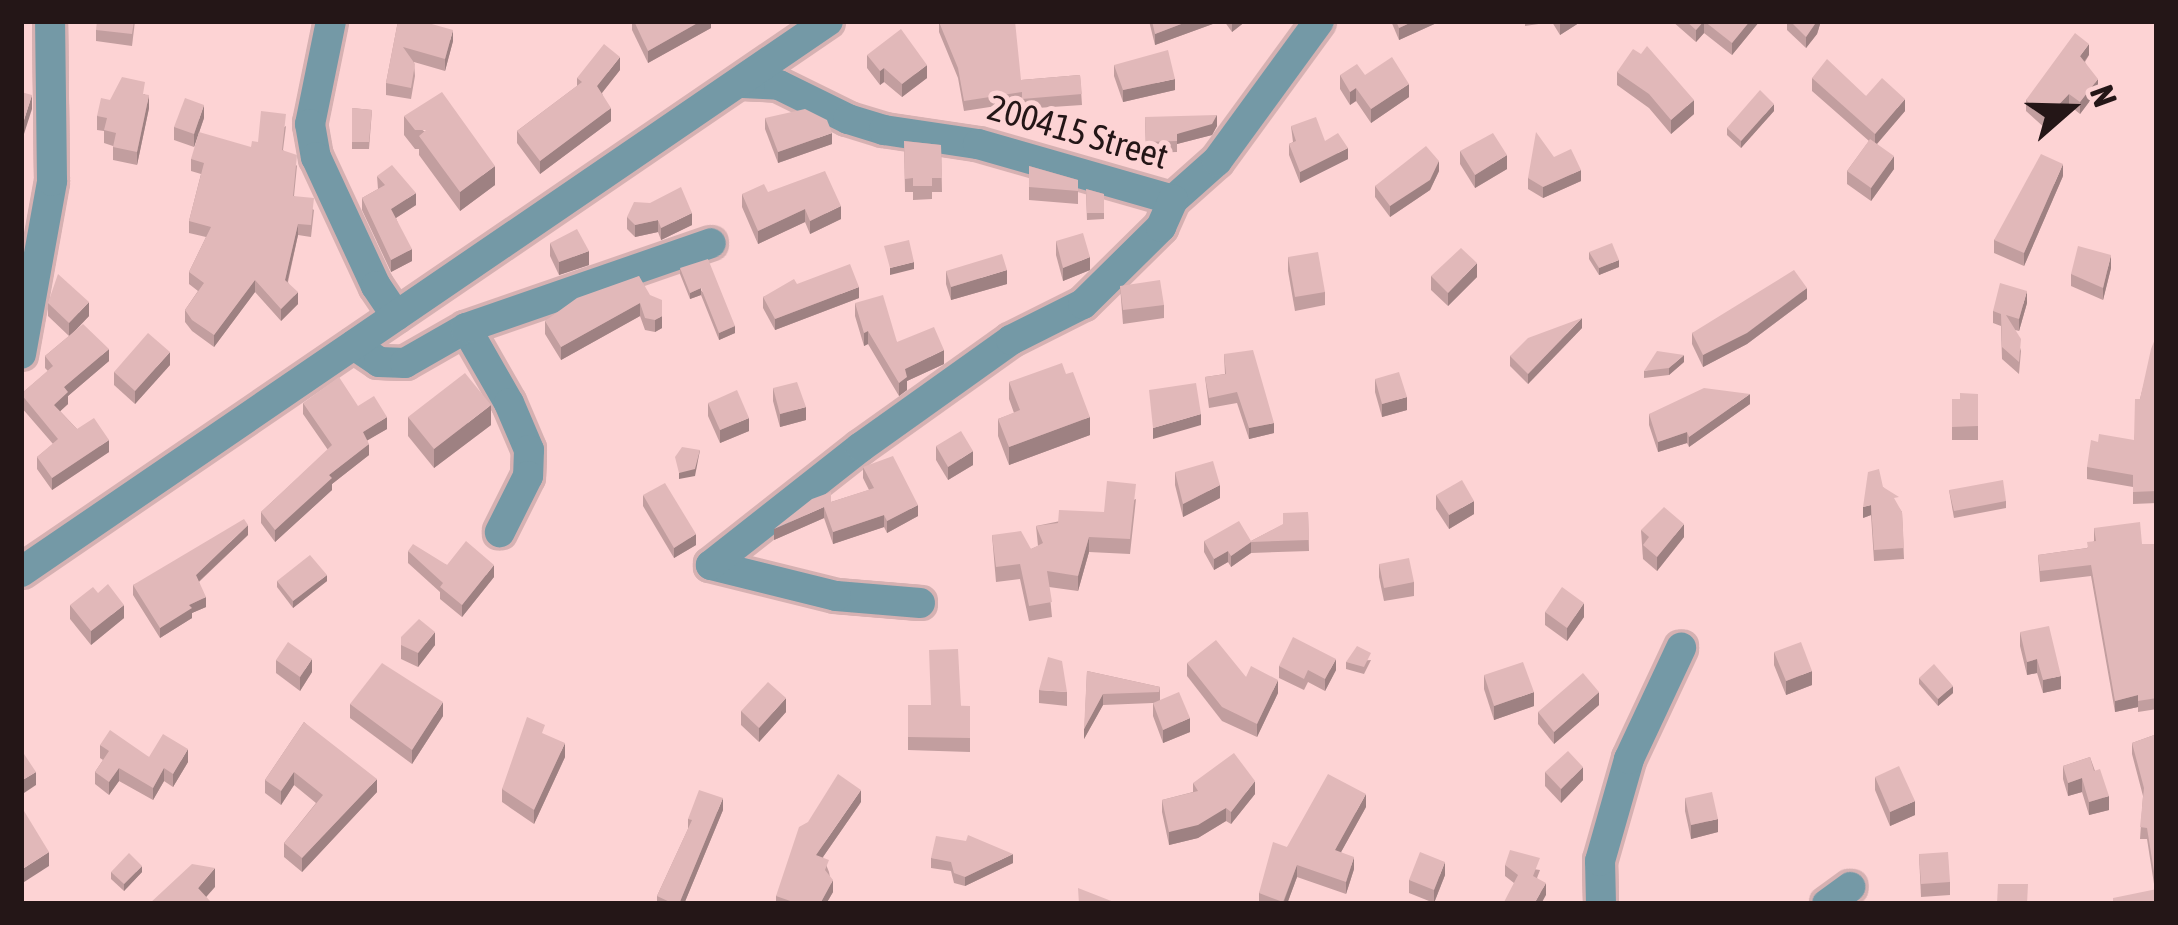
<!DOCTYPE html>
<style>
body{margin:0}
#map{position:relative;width:2178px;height:925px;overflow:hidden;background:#fdd3d4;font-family:"Asap Condensed",sans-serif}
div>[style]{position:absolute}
.roads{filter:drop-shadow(3px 0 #d6b1b2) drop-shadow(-3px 0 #d6b1b2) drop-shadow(0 3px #d6b1b2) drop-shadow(0 -3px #d6b1b2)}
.minor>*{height:30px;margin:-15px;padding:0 15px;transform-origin:15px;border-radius:15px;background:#7499a6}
.wall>*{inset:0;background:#c29e9f}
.shaded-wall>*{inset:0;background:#9e8182}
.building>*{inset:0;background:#e1b8b9}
span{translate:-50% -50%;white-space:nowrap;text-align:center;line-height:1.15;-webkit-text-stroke:10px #fdd3d4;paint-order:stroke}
.street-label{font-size:36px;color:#241617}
.frame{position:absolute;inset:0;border:24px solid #241617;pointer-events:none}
.north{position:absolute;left:2010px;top:48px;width:120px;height:120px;-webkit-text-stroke:9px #fdd3d4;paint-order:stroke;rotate:70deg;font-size:33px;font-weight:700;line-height:48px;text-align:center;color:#241617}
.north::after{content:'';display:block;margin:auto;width:42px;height:54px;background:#241617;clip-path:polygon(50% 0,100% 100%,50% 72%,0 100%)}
</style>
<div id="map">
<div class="roads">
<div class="minor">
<i style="left:331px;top:21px;width:105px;rotate:101.5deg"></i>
<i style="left:310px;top:124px;width:34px;rotate:80deg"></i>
<i style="left:316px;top:157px;width:142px;rotate:65.1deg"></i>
<i style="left:376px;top:286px;width:36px;rotate:56deg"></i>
<i style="left:743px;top:83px;width:36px;rotate:3deg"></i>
<i style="left:779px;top:85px;width:77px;rotate:26.2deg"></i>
<i style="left:848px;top:119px;width:38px;rotate:17deg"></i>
<i style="left:884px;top:130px;width:95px;rotate:8.5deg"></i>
<i style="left:978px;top:144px;width:203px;rotate:16deg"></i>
<i style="left:1173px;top:200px;width:59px;rotate:-41.6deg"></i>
<i style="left:1217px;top:161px;width:173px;rotate:-53.9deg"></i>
<i style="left:466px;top:328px;width:86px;rotate:60.2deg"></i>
<i style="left:509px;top:403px;width:51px;rotate:66.9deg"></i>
<i style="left:529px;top:450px;width:26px;rotate:92deg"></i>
<i style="left:528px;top:476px;width:63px;rotate:116.6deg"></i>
<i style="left:354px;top:345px;width:30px;rotate:34deg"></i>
<i style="left:379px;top:362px;width:26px;rotate:2deg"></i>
<i style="left:405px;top:363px;width:70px;rotate:-29.8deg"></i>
<i style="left:466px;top:328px;width:259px;rotate:-19.1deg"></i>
<i style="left:21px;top:354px;width:176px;rotate:-79.8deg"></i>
<i style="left:52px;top:181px;width:160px;rotate:-90.7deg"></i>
<i style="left:21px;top:572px;width:977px;rotate:-34.32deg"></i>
<i style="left:920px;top:603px;width:84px;rotate:-175.2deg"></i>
<i style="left:836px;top:596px;width:129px;rotate:-166.1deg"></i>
<i style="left:711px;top:565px;width:191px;rotate:-38.2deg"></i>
<i style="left:861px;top:447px;width:184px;rotate:-35.5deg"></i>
<i style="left:1011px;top:340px;width:80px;rotate:-26.6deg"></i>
<i style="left:1083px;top:304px;width:110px;rotate:-44.6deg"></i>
<i style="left:1161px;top:227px;width:30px;rotate:-66deg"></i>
<i style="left:1601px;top:904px;width:43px;rotate:-91.3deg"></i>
<i style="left:1600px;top:861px;width:106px;rotate:-74.1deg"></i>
<i style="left:1629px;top:759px;width:123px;rotate:-64.9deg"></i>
<i style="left:1827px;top:904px;width:29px;rotate:-36deg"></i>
</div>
</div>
<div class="wall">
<i style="clip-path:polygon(135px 21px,132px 46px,96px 41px,96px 30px)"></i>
<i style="clip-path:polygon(398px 21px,453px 41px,445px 71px,414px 62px,415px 76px,411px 99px,386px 95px,386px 83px)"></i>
<i style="clip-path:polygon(632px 21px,711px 21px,711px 28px,648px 63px,632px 30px)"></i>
<i style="clip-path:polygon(1149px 21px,1221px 21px,1155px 45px)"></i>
<i style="clip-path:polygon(1224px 21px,1246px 21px,1232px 32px)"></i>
<i style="clip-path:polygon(1391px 21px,1441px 21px,1399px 40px)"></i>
<i style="clip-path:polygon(1525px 21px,1582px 21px,1560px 35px,1552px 22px,1525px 26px)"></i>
<i style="clip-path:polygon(1672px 21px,1759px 21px,1759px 22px,1732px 55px,1704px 33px,1696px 42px)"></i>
<i style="clip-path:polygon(1787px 21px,1821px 21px,1817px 34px,1806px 48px,1787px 30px)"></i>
<i style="clip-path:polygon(939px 22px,1021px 80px,1080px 75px,1082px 105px,1022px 109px,1022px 102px,964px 111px,958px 78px,939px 32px)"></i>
<i style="clip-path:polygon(1641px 54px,1694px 114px,1671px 134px,1649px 108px,1617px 85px,1617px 72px)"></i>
<i style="clip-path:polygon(867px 55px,927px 78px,902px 97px,884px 82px,880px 85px,867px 68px)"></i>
<i style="clip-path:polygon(2089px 55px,2085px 62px,2098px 90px,2080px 114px,2069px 105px,2046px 129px,2026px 111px,2026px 100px)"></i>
<i style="clip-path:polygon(1114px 65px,1175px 90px,1123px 102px,1114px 76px)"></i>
<i style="clip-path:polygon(620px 70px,602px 93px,611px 121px,540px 174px,517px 143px,517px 131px,577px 86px,577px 78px)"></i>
<i style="clip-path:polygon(1340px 75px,1365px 75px,1409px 97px,1371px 123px,1356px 101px,1350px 105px,1340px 89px)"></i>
<i style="clip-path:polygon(1812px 78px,1866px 96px,1905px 111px,1877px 144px,1894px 169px,1871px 201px,1847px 184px,1847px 171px,1869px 141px,1812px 91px)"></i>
<i style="clip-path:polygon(145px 94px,149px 108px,137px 165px,113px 160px,113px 146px,104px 143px,104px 131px,97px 130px,97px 116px,110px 100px)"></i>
<i style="clip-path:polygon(352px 108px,372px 110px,369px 149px,352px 149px)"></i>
<i style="clip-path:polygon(1774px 111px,1741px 148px,1727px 135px,1727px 128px)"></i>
<i style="clip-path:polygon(404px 116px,495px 185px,460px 211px,419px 155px,419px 149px,415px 149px,404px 135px)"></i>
<i style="clip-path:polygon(1145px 117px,1217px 126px,1212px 135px,1177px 144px,1177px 152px,1146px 153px)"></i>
<i style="clip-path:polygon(204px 118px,194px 147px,174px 140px,174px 127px)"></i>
<i style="clip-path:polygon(765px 118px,832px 144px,778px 163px,765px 129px)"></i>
<i style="clip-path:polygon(286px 126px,283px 150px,297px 166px,294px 196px,314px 210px,311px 237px,298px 235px,288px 282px,298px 304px,281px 321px,255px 292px,214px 347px,192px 331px,185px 322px,185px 310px,198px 291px,189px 284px,189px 272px,206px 237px,189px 233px,189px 221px,201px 174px,191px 171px,191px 159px,251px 147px)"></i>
<i style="clip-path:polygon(1291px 126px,1348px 159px,1300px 183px,1289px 155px,1289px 144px,1293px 142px)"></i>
<i style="clip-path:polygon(904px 141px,941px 145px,942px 192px,932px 192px,932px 199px,913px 200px,913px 192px,905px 192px)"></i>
<i style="clip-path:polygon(1460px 151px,1507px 169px,1475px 188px,1460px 164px)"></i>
<i style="clip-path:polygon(1554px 157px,1581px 181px,1543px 198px,1528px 189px,1528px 178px)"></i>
<i style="clip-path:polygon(1029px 166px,1078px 180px,1078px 204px,1029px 200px)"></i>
<i style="clip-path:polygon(1439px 171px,1430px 190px,1390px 217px,1375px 197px,1375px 186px)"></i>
<i style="clip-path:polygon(377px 176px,416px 205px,396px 218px,412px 261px,391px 272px,362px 210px,362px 198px,378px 189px)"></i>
<i style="clip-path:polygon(2063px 176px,2024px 266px,1994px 253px,1994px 240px)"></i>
<i style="clip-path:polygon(1086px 189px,1104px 194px,1104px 219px,1087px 220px)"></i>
<i style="clip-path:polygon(768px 192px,841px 219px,810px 234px,805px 222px,758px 244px,742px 207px,742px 194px)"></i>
<i style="clip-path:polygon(627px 217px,692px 225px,661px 240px,658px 232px,635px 237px,627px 229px)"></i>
<i style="clip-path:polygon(1056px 241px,1090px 270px,1063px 281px,1056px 255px)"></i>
<i style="clip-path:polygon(550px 243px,589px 265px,559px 275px,550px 256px)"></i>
<i style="clip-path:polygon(1589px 252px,1619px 267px,1599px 275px,1589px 259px)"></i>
<i style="clip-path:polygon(1288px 257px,1325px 292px,1325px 305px,1295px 311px,1288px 271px)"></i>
<i style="clip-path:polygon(680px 268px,735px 326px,735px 333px,719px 340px,701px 295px,690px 299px,680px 274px)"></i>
<i style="clip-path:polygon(2111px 268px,2103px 300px,2071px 286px,2071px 274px)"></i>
<i style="clip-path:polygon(946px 271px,1007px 284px,951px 300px,946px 284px)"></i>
<i style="clip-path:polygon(639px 276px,662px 328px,655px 332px,645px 330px,640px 316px,561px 360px,545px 334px,545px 321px)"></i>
<i style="clip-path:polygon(1431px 276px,1477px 277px,1448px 306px,1431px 290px)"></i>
<i style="clip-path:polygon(797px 284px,859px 298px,775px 330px,763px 308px,763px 297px)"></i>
<i style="clip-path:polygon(1120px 286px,1164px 305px,1164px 318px,1123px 324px)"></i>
<i style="clip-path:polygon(1807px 299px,1747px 344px,1703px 367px,1692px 344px,1692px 333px)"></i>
<i style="clip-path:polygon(48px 303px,89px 316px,72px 334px,109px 361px,68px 396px,68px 404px,60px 411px,77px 429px,109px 452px,52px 490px,37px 469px,37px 457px,53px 444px,21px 407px,21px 394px,48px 371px,45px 368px,45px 356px,69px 336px,48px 316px)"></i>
<i style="clip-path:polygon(855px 303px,897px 342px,944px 364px,907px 381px,907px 390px,899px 396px,868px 344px,864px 346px,855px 316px)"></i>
<i style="clip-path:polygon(2027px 303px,2019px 331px,2015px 330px,2021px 351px,2019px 374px,2002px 359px,2001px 326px,1993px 323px,1993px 311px)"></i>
<i style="clip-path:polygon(1582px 328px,1528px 384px,1510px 366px,1510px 356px)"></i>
<i style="clip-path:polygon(2157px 334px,2157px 503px,2133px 504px,2133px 487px,2087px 479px,2087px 467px,2134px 440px,2140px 399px)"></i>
<i style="clip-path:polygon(1224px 354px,1274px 433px,1249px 439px,1237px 403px,1209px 408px,1205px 377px,1225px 374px)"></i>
<i style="clip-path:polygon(1684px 362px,1669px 375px,1644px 378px,1644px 371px)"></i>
<i style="clip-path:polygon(170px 365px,135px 404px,114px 385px,114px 372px)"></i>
<i style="clip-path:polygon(1066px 374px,1090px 435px,1009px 465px,998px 436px,998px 419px,1014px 413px,1009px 399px,1009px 382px)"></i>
<i style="clip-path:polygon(1375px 379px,1407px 410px,1382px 417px,1375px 392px)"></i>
<i style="clip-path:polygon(773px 388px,806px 420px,780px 427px,773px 401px)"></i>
<i style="clip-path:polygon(1978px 394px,1978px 440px,1952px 440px,1952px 399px,1960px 399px)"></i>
<i style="clip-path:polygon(303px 403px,358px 406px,387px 429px,367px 440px,369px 455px,332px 484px,332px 490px,275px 542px,261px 523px,261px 512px,328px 450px,303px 414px)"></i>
<i style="clip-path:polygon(708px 403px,749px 431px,720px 443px,708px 416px)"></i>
<i style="clip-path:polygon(1750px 404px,1689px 447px,1687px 443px,1658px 452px,1649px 425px,1649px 414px)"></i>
<i style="clip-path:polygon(408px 417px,491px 425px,434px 468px,408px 436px)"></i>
<i style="clip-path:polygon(936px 446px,973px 465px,948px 480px,936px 460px)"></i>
<i style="clip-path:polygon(863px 467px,918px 516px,887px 533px,884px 527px,833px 544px,824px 518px,774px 540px,831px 502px,869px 490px,863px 478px)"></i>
<i style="clip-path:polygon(1175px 472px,1220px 498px,1183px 517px,1175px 485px)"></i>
<i style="clip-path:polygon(1883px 487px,1902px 512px,1904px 559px,1874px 561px,1871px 515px,1863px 518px)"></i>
<i style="clip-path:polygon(1949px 490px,2006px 501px,2006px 508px,1954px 518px)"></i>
<i style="clip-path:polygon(643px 495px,696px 545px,674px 558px,643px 506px)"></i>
<i style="clip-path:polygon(1436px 495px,1474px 514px,1449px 529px,1436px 509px)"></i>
<i style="clip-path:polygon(1136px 499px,1130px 554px,1089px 552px,1078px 591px,1049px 587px,1052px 617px,1029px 621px,1020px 579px,996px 582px,992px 535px,1031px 549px,1038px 546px,1036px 526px,1104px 512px)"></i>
<i style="clip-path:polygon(1308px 512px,1309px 551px,1251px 553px,1231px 567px,1228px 562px,1214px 570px,1204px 552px,1204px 541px,1251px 541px)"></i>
<i style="clip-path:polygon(2094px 528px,2142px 544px,2157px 544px,2157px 709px,2138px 712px,2138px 707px,2115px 712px,2091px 576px,2040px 582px,2038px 555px,2087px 548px,2094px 541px)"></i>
<i style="clip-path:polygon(1641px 530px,1684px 537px,1657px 571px,1643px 559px)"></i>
<i style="clip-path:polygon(248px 535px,199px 582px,206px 607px,192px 613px,192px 618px,160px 638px,133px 595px,133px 585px)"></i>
<i style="clip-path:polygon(408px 551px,447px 565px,494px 577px,462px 617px,440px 599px,440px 592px,408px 563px)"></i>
<i style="clip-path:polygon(1379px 564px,1414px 582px,1414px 596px,1384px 601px,1379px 577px)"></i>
<i style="clip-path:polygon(277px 581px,327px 581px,293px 608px,277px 587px)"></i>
<i style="clip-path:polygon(70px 605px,124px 618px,91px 645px,70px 619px)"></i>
<i style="clip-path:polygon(1545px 612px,1584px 617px,1567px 641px,1545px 625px)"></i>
<i style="clip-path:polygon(2020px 632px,2061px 689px,2043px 693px,2037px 673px,2027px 675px,2020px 646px)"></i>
<i style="clip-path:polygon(401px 637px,435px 645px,418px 667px,401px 659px)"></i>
<i style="clip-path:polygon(1774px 652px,1812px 685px,1786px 695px,1774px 665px)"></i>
<i style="clip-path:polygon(276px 660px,312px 672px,300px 691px,276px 673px)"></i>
<i style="clip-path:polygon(1371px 660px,1364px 674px,1346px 669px,1346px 662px)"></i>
<i style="clip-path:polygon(1187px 663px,1246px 677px,1278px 693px,1257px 737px,1222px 721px,1187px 676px)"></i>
<i style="clip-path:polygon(1279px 666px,1336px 670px,1325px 691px,1308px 682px,1304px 690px,1279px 678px)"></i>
<i style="clip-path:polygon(1087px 671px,1160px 687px,1160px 700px,1190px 732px,1163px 743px,1153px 716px,1153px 703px,1103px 705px,1084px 739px)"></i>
<i style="clip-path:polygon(1484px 675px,1534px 706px,1494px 720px,1484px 689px)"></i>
<i style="clip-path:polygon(1919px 678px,1953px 693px,1938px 706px,1919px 684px)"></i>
<i style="clip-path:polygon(1039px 690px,1067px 692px,1067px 706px,1039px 703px)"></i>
<i style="clip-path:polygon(350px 704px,443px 716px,412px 764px,350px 718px)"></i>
<i style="clip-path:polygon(908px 705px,970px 706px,970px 752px,908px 750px)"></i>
<i style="clip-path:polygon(1599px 705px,1554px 744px,1538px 724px,1538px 712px)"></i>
<i style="clip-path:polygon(741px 711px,786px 712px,759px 742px,741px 725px)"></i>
<i style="clip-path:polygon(304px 722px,377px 792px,302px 872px,284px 857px,284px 843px,316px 803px,294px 785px,281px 805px,265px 793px,265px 780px)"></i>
<i style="clip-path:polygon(2157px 734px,2157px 884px,2154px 884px,2147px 839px,2140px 839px,2143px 796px,2132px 754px,2132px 743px)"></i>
<i style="clip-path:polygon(545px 735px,565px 757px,534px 824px,502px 802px,502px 789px)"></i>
<i style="clip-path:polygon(100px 745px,149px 757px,188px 762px,173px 787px,164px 781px,153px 800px,119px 781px,109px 795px,95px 784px,95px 772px,103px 760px,100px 758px)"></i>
<i style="clip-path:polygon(2090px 757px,2109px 810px,2089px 815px,2082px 792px,2068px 796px,2063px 779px,2063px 766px)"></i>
<i style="clip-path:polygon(1545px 772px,1583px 780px,1561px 803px,1545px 786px)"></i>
<i style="clip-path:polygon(1875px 777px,1915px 815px,1890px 826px,1875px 790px)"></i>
<i style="clip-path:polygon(1193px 783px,1255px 794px,1231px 824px,1226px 821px,1198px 838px,1169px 845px,1162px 812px,1162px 800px,1193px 792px)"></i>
<i style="clip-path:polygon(1685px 798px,1718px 832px,1691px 839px,1685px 811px)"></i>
<i style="clip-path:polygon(861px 802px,823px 857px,829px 872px,833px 892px,826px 904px,776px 904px,776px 896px)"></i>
<i style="clip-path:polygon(1366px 807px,1341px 852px,1354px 869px,1346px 894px,1297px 877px,1287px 904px,1259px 904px,1259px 893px,1287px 847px)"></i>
<i style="clip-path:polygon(723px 810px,684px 904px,657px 904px,657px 896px,688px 829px,688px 819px)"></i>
<i style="clip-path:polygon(1919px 854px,1950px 882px,1950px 895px,1921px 897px)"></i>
<i style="clip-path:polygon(931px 858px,1013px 863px,965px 886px,954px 883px,951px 871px,931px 868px)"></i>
<i style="clip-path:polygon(1505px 865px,1540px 870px,1537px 878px,1546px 895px,1514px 883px,1505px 876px)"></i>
<i style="clip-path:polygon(111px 872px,142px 872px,124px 891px,111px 879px)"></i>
<i style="clip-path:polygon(1445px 875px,1434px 903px,1409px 893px,1409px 880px)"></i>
</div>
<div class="shaded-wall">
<i style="clip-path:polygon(701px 21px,711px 21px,711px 28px,648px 63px,648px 51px)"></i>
<i style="clip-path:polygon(1189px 21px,1221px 21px,1155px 45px,1155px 34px)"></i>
<i style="clip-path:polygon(1232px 21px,1246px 21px,1232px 32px)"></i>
<i style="clip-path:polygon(1414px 21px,1441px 21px,1399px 40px,1399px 28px)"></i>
<i style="clip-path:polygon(1562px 21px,1582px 21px,1560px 35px,1560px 23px)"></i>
<i style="clip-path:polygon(1704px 21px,1704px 33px,1696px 42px,1696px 30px)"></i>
<i style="clip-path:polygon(1750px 21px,1759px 22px,1732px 55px,1732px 43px)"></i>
<i style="clip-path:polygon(1817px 21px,1821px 21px,1817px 34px,1806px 48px,1806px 37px)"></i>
<i style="clip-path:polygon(453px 30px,453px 41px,445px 71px,445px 59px)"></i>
<i style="clip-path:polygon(2089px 44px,2089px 55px,2080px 67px,2080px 56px)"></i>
<i style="clip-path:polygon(620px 57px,620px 70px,597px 99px,597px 86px)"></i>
<i style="clip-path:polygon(927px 65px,927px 78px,902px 97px,902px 84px)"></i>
<i style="clip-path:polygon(884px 68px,884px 82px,880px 85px,880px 71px)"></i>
<i style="clip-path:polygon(1175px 79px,1175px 90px,1123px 102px,1123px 90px)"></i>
<i style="clip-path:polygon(2098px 79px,2098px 90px,2080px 114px,2080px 102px)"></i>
<i style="clip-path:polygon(1409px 84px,1409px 97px,1371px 123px,1371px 109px)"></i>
<i style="clip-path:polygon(1356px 88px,1356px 101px,1350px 105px,1350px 92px)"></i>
<i style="clip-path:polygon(2069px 94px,2069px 105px,2046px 129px,2046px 118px)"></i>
<i style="clip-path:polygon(32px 95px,32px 109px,23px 137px,23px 123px)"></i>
<i style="clip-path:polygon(149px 95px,149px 108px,137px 165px,137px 152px)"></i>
<i style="clip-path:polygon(1905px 99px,1905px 111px,1875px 146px,1875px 134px)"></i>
<i style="clip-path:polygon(1694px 100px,1694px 114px,1671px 134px,1671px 120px)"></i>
<i style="clip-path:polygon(1774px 104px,1774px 111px,1741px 148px,1741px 141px)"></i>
<i style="clip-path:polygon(204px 105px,204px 118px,194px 147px,194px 134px)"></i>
<i style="clip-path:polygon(611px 108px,611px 121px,540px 174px,540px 161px)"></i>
<i style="clip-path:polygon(1217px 115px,1217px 126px,1212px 135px,1177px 144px,1177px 134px)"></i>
<i style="clip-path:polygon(832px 133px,832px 144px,778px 163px,778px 152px)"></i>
<i style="clip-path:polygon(1348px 148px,1348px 159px,1300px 183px,1300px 172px)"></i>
<i style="clip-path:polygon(1507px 155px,1507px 169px,1475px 188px,1475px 175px)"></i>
<i style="clip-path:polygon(1894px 156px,1894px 169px,1871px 201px,1871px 188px)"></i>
<i style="clip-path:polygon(1439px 161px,1439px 171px,1430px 190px,1390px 217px,1390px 206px)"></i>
<i style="clip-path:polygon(2063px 164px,2063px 176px,2024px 266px,2024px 253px)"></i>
<i style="clip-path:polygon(495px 166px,495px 185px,460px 211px,460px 192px)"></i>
<i style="clip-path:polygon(1581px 170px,1581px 181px,1543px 198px,1543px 187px)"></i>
<i style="clip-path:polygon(416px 193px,416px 205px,391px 221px,391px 209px)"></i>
<i style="clip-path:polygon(841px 206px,841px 219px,810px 234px,810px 221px)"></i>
<i style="clip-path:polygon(805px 209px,805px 222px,758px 244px,758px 231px)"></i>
<i style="clip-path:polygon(692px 213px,692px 225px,661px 240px,661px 228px)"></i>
<i style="clip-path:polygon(658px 220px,658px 232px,635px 237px,635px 225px)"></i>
<i style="clip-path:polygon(298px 224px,298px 235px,285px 292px,285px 280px)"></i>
<i style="clip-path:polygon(412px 249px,412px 261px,391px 272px,391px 260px)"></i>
<i style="clip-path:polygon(589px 251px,589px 265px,559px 275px,559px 262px)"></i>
<i style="clip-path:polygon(2111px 255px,2111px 268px,2103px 300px,2103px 288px)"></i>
<i style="clip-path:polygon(1090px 257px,1090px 270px,1063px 281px,1063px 268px)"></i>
<i style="clip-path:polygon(1619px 260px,1619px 267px,1599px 275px,1599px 268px)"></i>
<i style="clip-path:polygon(914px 262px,914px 269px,890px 275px,890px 268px)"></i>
<i style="clip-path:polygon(1477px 263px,1477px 277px,1448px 306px,1448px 293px)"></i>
<i style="clip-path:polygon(1007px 270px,1007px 284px,951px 300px,951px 287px)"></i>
<i style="clip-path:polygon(255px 280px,255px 292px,214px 347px,214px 335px)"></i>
<i style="clip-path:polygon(859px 287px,859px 298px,775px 330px,775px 319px)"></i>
<i style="clip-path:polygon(701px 288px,701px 295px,690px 299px,690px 293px)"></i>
<i style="clip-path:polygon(1807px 288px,1807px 299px,1747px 344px,1703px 367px,1703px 355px)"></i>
<i style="clip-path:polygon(2027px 291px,2027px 303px,2019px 331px,2019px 319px)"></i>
<i style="clip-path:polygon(298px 292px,298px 304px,281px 321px,281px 309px)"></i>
<i style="clip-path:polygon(89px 302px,89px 316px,69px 337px,69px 323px)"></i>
<i style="clip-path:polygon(640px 303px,640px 316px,561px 360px,561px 347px)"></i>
<i style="clip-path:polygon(662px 316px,662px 328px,655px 332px,655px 320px)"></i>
<i style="clip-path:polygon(1582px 318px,1582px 328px,1528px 384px,1528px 374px)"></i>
<i style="clip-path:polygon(735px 326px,735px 333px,719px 340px,719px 333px)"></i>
<i style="clip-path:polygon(868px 331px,868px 344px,864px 346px,864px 333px)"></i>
<i style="clip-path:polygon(109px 349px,109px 361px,68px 396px,68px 404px,54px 417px,54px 405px,64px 387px)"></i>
<i style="clip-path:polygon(944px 350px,944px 364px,907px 381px,907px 390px,899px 396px,899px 383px,905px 369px)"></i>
<i style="clip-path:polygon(170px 352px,170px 365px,135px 404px,135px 391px)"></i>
<i style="clip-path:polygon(1684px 355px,1684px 362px,1669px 375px,1669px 368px)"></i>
<i style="clip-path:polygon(1750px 394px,1750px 404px,1689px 447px,1689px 437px)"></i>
<i style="clip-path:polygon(1407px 397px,1407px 410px,1382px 417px,1382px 404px)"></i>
<i style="clip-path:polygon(491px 405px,491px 425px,434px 468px,434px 449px)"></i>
<i style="clip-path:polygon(806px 407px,806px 420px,780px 427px,780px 414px)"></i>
<i style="clip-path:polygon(1201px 414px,1201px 425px,1153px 439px,1153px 428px)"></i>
<i style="clip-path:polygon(387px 417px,387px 429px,363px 443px,363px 432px)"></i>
<i style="clip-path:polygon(1090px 417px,1090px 435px,1009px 465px,1009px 447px)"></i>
<i style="clip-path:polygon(749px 418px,749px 431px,720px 443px,720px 430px)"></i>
<i style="clip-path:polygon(1274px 423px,1274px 433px,1249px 439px,1249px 428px)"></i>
<i style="clip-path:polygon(1687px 432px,1687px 443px,1658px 452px,1658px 442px)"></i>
<i style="clip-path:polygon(109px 440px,109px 452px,52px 490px,52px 478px)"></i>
<i style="clip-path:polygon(369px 444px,369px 455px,332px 484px,332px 490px,275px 542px,275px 530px,329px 475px)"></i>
<i style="clip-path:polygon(700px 450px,695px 476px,679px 479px,679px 473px)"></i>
<i style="clip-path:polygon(973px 451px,973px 465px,948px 480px,948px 467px)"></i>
<i style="clip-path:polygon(1220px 485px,1220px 498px,1183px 517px,1183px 504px)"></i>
<i style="clip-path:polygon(1474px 501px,1474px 514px,1449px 529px,1449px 515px)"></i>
<i style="clip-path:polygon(918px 505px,918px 516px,887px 533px,887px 521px)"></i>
<i style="clip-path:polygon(1871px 505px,1871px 515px,1863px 518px,1863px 507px)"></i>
<i style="clip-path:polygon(824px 507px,824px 518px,774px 540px,774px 529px)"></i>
<i style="clip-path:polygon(884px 515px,884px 527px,833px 544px,833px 532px)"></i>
<i style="clip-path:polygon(1684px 524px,1684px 537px,1657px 571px,1657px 557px)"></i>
<i style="clip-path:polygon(248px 525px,248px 535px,196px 584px,196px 575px)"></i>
<i style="clip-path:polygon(696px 534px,696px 545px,674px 558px,674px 548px)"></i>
<i style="clip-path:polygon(1089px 537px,1089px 552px,1078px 591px,1078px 576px)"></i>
<i style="clip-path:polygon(1251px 542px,1251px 553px,1231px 567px,1231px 556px)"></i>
<i style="clip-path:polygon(1228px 551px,1228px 562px,1214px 570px,1214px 559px)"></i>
<i style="clip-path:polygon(494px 565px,494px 577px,462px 617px,462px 605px)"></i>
<i style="clip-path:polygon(327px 575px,327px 581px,293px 608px,293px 601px)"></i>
<i style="clip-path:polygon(206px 597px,206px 607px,192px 613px,192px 618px,160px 638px,160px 628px,189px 605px)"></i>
<i style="clip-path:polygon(1584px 603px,1584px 617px,1567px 641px,1567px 628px)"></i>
<i style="clip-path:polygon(124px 605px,124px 618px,91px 645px,91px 631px)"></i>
<i style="clip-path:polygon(435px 632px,435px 645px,418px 667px,418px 653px)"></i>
<i style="clip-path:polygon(312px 659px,312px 672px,300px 691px,300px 677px)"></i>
<i style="clip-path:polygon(1336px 659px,1336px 670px,1325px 691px,1325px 679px)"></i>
<i style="clip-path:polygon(2037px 659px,2037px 673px,2027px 675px,2027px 662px)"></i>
<i style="clip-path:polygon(1812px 671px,1812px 685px,1786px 695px,1786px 681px)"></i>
<i style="clip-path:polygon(2061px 676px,2061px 689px,2043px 693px,2043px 680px)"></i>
<i style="clip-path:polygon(1278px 680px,1278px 693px,1257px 737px,1257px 724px)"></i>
<i style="clip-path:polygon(1953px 686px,1953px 693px,1938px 706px,1938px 699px)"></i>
<i style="clip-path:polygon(1534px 692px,1534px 706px,1494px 720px,1494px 706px)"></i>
<i style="clip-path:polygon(1599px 692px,1599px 705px,1554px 744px,1554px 732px)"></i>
<i style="clip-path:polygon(1103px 694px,1103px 705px,1084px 739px,1084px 729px)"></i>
<i style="clip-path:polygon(2138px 695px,2138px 707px,2115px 712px,2115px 701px)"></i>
<i style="clip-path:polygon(786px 698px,786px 712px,759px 742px,759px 728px)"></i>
<i style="clip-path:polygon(443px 702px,443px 716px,412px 764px,412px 750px)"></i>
<i style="clip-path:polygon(1190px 718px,1190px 732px,1163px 743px,1163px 730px)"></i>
<i style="clip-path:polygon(565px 743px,565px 757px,534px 824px,534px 810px)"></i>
<i style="clip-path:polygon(188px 749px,188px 762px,173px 787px,173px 774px)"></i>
<i style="clip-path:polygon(1583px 767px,1583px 780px,1561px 803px,1561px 789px)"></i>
<i style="clip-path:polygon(119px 768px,119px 781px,109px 795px,109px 782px)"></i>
<i style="clip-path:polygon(164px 768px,164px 781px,153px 800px,153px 788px)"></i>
<i style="clip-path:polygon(36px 772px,36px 785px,21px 795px,21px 781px)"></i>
<i style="clip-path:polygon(294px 772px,294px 785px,281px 805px,281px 791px)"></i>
<i style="clip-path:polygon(2082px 778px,2082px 792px,2068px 796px,2068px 783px)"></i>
<i style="clip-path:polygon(377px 779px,377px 792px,302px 872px,302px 858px)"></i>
<i style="clip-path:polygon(1255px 781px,1255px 794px,1231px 824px,1231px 812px)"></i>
<i style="clip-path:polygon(861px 790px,861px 802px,816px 867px,816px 855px)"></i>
<i style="clip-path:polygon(1366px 794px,1366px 807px,1335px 863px,1335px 850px)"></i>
<i style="clip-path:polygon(2109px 796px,2109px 810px,2089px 815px,2089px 802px)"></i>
<i style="clip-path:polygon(723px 798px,723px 810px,684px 904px,679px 904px)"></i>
<i style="clip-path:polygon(1915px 801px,1915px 815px,1890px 826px,1890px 812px)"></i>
<i style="clip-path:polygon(1226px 808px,1226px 821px,1198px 838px,1169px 845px,1169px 832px)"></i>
<i style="clip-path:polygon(1718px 819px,1718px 832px,1691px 839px,1691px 825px)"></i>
<i style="clip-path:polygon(49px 852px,49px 866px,21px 884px,21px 870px)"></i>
<i style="clip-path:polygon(1013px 854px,1013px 863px,965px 886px,965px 877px)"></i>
<i style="clip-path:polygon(1354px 857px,1354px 869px,1346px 894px,1346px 882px)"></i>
<i style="clip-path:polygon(1445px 862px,1445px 875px,1434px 903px,1434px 890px)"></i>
<i style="clip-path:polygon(1297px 865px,1297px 877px,1287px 904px,1283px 904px)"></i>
<i style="clip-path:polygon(142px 866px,142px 872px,124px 891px,124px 884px)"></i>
<i style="clip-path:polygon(215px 868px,215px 887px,200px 904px,198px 888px)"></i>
<i style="clip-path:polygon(833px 880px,833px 892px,826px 904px,820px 904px)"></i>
<i style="clip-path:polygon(1546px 883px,1546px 895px,1541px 904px,1534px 904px)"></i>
</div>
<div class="building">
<i style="clip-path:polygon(97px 21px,134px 21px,132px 34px,96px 30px)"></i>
<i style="clip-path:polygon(398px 21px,421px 21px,453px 30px,445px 59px,403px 47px,415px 64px,411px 88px,386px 83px)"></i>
<i style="clip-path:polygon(634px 21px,701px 21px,648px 51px)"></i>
<i style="clip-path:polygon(941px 21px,958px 21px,958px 23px,964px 21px,1015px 21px,1021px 80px,1080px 75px,1082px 94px,1022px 99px,1022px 92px,964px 101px,958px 68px,939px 22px)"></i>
<i style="clip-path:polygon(1152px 21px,1189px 21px,1155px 34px)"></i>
<i style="clip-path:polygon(1396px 21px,1414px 21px,1399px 28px)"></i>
<i style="clip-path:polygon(1686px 21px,1704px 21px,1696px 30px)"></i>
<i style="clip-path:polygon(1704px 21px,1750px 21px,1732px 43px)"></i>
<i style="clip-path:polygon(1790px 21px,1817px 21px,1806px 37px)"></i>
<i style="clip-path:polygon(901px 29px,927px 65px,902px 84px,884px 68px,880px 71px,867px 55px)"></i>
<i style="clip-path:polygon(2075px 33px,2089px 44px,2080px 56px,2098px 79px,2080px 102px,2069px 94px,2046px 118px,2026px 100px)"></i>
<i style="clip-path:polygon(604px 44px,620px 57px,597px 86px,611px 108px,540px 161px,517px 131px,582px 82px,577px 78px)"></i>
<i style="clip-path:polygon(1647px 46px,1694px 100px,1671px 120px,1649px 94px,1617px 72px,1633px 49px,1641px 54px)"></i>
<i style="clip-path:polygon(1168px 50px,1175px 79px,1123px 90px,1114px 65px)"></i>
<i style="clip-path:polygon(1392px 57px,1409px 84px,1371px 109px,1356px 88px,1350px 92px,1340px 75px,1357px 64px,1365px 75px)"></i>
<i style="clip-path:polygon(1827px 59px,1866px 96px,1882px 78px,1905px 99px,1875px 134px,1812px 78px)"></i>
<i style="clip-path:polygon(122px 77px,145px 82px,143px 94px,149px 95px,137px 152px,113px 147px,116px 133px,104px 130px,107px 118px,97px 116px,101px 98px,110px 100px)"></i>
<i style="clip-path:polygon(1760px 90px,1774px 104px,1741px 141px,1727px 128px)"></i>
<i style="clip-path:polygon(21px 92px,32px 95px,23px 123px,21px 123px)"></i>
<i style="clip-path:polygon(442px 92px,495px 166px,460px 192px,419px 136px,426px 130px,415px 130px,404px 116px)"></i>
<i style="clip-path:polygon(185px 98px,204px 105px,194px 134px,174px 127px)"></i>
<i style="clip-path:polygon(352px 108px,372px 110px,369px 142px,352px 142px)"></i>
<i style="clip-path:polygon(805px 109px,827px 120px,832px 133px,778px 152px,765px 118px)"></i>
<i style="clip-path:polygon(261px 111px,286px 114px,282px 150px,297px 155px,293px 196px,314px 198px,311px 225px,298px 224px,285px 280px,298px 292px,281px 309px,255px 280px,214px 335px,192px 320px,185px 310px,204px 283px,189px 272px,211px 227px,189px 221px,204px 163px,191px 159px,199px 132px,251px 147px,252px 141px,258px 142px)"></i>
<i style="clip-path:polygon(1217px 115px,1212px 124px,1177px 134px,1177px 141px,1146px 142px,1145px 117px)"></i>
<i style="clip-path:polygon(1316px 117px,1325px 141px,1338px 133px,1348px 148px,1300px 172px,1289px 144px,1296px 141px,1291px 126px)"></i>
<i style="clip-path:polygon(1536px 132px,1554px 157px,1571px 149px,1581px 170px,1543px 187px,1528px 178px)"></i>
<i style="clip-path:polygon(1493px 133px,1507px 155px,1475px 175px,1460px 151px)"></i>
<i style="clip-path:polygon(1870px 139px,1894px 156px,1871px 188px,1847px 171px)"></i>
<i style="clip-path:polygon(904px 141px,941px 145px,942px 178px,932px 178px,932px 186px,913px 186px,913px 178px,905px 179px)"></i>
<i style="clip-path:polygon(1426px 146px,1439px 161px,1430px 180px,1390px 206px,1375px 186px)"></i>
<i style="clip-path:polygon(2041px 154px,2063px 164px,2024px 253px,1994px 240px)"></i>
<i style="clip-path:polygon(392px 165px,416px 193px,391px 209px,412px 249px,391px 260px,362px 198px,385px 185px,377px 176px)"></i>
<i style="clip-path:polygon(1029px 166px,1078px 180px,1078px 191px,1029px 187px)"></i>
<i style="clip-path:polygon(825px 171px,841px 206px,810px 221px,805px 209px,758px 231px,742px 194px,764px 184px,768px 192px)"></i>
<i style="clip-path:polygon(681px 187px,692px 213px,661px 228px,658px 220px,635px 225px,627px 217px,634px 202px,650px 203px)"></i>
<i style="clip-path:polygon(1086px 189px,1104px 194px,1104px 213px,1087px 213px)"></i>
<i style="clip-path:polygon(577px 229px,589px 251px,559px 262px,550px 243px)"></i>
<i style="clip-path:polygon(1083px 233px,1090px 257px,1063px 268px,1056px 241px)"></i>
<i style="clip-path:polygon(909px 240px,914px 262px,890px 268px,884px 246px)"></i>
<i style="clip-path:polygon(1612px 243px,1619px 260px,1599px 268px,1589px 252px)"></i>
<i style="clip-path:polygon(2078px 246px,2111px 255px,2103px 288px,2071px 274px)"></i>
<i style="clip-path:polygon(1461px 248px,1477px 263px,1448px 293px,1431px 276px)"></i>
<i style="clip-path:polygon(1318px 252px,1325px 292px,1295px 297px,1288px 257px)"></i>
<i style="clip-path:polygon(1002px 254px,1007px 270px,951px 287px,946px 271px)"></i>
<i style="clip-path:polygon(708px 259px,735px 326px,719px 333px,701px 288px,690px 293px,680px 268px)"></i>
<i style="clip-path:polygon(850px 264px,859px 287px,775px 319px,763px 297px,794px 279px,797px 284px)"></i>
<i style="clip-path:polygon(1794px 270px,1807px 288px,1747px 333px,1703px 355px,1692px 333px)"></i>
<i style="clip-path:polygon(58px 274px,89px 302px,69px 323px,48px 303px)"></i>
<i style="clip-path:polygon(639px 276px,650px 295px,662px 300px,662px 316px,655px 320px,645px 318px,640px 303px,561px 347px,545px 321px,577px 298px)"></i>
<i style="clip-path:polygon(1160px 280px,1164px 305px,1123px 310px,1120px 286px)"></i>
<i style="clip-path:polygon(2000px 283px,2027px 291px,2019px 319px,2006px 315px,2021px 339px,2019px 362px,2002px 347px,2001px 314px,1993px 311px)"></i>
<i style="clip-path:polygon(883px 295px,897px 342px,934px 327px,944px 350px,905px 369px,907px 377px,899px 383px,868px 331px,864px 333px,855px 303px)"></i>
<i style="clip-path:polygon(1582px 318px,1528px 374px,1510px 356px,1528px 338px)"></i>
<i style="clip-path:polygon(83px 324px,109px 349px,64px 387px,68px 392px,54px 405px,77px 429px,94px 418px,109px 440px,52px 478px,37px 457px,58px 439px,21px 394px,53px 366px,45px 356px)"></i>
<i style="clip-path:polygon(148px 333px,170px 352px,135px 391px,114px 372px)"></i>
<i style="clip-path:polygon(2157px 334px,2157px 491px,2133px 492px,2133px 475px,2087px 467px,2091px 440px,2098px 442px,2099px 434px,2134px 440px,2135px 399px,2140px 399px,2151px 349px)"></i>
<i style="clip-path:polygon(1253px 350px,1274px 423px,1249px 428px,1237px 392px,1209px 398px,1205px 377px,1226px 374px,1224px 354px)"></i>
<i style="clip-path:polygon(1657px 351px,1684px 355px,1669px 368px,1644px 371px)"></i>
<i style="clip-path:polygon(1062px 363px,1066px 374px,1073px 372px,1090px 417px,1009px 447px,998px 419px,1020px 410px,1009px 382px)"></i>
<i style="clip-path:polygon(1399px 372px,1407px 397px,1382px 404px,1375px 379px)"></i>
<i style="clip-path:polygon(465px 373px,491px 405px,434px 449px,408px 417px)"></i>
<i style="clip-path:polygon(339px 377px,358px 406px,374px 396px,387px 417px,363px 432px,369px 444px,329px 475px,332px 478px,275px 530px,261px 512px,332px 445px,303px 403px)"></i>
<i style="clip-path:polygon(797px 382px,806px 407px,780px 414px,773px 388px)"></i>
<i style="clip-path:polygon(1196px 383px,1201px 414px,1153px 428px,1149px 390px)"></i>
<i style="clip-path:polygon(1704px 388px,1750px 394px,1689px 437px,1687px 432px,1658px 442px,1649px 414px)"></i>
<i style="clip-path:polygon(737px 390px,749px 418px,720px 430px,708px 403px)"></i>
<i style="clip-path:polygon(1960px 393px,1978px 394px,1978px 426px,1952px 427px,1952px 399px,1960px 399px)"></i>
<i style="clip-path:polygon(961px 431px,973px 451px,948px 467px,936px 446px)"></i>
<i style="clip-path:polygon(682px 447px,700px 450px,695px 469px,679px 473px,675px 457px)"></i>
<i style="clip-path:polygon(893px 456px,918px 505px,887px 521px,884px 515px,833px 532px,824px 507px,774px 529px,812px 499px,831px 492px,831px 502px,874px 488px,863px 467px)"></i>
<i style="clip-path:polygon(1213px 461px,1220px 485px,1183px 504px,1175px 472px)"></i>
<i style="clip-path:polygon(1879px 469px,1883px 487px,1899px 497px,1894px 498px,1902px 512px,1904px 548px,1874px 550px,1871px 505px,1863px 507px,1868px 472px)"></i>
<i style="clip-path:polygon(1462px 480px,1474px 501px,1449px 515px,1436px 495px)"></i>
<i style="clip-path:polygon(2003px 480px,2006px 501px,1954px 511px,1949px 490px)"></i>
<i style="clip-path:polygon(1107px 481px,1136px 484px,1130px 539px,1089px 537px,1078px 576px,1047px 571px,1052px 602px,1029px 606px,1020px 564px,996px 567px,992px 535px,1021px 531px,1031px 549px,1043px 543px,1036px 526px,1058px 523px,1059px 510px,1104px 512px)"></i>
<i style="clip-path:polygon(665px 483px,696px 534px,674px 548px,643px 495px)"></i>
<i style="clip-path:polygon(1664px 507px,1684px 524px,1657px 557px,1643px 545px,1649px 537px,1641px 530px)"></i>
<i style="clip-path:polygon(1308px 512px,1309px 540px,1251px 542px,1231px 556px,1228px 551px,1214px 559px,1204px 541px,1239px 521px,1251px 541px,1283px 524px,1283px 513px)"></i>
<i style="clip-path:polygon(244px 519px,248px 525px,196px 575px,206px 597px,189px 605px,192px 608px,160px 628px,133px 585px)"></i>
<i style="clip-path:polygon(2140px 522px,2142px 544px,2157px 544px,2157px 698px,2138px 701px,2138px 695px,2115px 701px,2091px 565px,2040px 571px,2038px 555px,2088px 548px,2087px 542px,2096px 541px,2094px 528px)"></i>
<i style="clip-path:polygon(466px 541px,494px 565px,462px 605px,440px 587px,443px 583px,408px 551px,413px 544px,447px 565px)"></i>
<i style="clip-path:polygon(310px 555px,327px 575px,293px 601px,277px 581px)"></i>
<i style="clip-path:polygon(1409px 558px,1414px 582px,1384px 588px,1379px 564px)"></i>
<i style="clip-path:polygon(108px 584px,124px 605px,91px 631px,70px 605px,93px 587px,98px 593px)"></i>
<i style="clip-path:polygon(1562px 587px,1584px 603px,1567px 628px,1545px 612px)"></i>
<i style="clip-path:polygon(419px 619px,435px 632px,418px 653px,401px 645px,401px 637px)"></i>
<i style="clip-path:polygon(2049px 626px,2061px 676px,2043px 680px,2037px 659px,2027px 662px,2020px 632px)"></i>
<i style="clip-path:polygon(1293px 637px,1336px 659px,1325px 679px,1308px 670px,1304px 679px,1279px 666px)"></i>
<i style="clip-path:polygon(1216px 640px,1246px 677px,1251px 666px,1278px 680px,1257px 724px,1222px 707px,1187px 663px)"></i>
<i style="clip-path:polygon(288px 642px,312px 659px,300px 677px,276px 660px)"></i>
<i style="clip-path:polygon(1801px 642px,1812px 671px,1786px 681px,1774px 652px)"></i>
<i style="clip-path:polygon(1357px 646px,1371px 653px,1364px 667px,1346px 662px)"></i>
<i style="clip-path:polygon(958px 649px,961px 706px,970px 706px,970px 738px,908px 737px,908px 705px,931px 705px,929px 650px)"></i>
<i style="clip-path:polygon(1048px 657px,1062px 661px,1067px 692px,1039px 690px)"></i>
<i style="clip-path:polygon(1523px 662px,1534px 692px,1494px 706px,1484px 675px)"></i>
<i style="clip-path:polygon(382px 663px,443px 702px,412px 750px,350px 704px)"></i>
<i style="clip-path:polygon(1934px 664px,1953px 686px,1938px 699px,1919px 678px)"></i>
<i style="clip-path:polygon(1087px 671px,1160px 687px,1159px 692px,1103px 694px,1084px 729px)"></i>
<i style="clip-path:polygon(1583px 673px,1599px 692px,1554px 732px,1538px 712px)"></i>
<i style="clip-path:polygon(768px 682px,786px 698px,759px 728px,741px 711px)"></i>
<i style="clip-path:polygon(1179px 692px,1190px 718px,1163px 730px,1153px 703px)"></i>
<i style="clip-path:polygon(527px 717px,545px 725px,542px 733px,565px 743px,534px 810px,502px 789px)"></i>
<i style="clip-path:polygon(304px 722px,377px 779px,302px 858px,284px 843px,323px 795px,294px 772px,281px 791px,265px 780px)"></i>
<i style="clip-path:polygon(110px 730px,149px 757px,163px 734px,188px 749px,173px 774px,164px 768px,153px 788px,119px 768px,109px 782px,95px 772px,109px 751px,100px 745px)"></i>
<i style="clip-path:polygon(2157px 734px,2157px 873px,2154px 872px,2147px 828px,2140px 827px,2144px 788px,2132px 743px)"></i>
<i style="clip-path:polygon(22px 751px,36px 772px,21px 781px,21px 752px)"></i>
<i style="clip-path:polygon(1568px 751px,1583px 767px,1561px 789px,1545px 772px)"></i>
<i style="clip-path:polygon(1234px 753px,1255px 781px,1231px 812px,1226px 808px,1198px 825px,1169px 832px,1162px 800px,1198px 791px,1193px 783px)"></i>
<i style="clip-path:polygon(2090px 757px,2094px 771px,2100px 769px,2109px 796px,2089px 802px,2082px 778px,2068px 783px,2063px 766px)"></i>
<i style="clip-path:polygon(1899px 766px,1915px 801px,1890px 812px,1875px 777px)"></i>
<i style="clip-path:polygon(838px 774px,861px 790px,816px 855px,829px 860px,825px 870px,833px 880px,820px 904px,799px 904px,776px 896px,799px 827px,808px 822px)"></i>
<i style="clip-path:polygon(1328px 774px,1366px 794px,1335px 850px,1354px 857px,1346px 882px,1297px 865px,1283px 902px,1259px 893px,1273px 842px,1287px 847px)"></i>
<i style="clip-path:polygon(699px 790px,723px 798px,679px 904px,674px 904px,657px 896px,692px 820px,688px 819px)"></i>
<i style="clip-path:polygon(1712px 792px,1718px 819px,1691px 825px,1685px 798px)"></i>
<i style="clip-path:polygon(21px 806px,49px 852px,21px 870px)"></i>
<i style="clip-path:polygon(968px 835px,1013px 854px,965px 877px,954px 873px,951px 862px,931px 858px,936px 836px,966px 841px)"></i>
<i style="clip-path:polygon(1510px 850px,1540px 858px,1533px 876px,1546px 883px,1534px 904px,1503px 904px,1518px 875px,1505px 865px)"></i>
<i style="clip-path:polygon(1420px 852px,1445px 862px,1434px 890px,1409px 880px)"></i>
<i style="clip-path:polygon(1948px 852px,1950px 882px,1921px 884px,1919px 854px)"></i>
<i style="clip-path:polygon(129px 853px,142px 866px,124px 884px,111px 872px)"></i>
<i style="clip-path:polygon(192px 864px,215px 868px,198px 888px,211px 902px,209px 904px,149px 904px)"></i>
<i style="clip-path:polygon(1998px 884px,2028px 884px,2027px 904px,1997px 904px)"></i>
<i style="clip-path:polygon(1078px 888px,1119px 904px,1079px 904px)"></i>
<i style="clip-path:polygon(2157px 889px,2157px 904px,2113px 904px,2113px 898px)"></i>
</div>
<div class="street-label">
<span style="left:1078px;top:132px;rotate:16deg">200415 Street</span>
</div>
<div class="frame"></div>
<div class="north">N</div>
</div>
